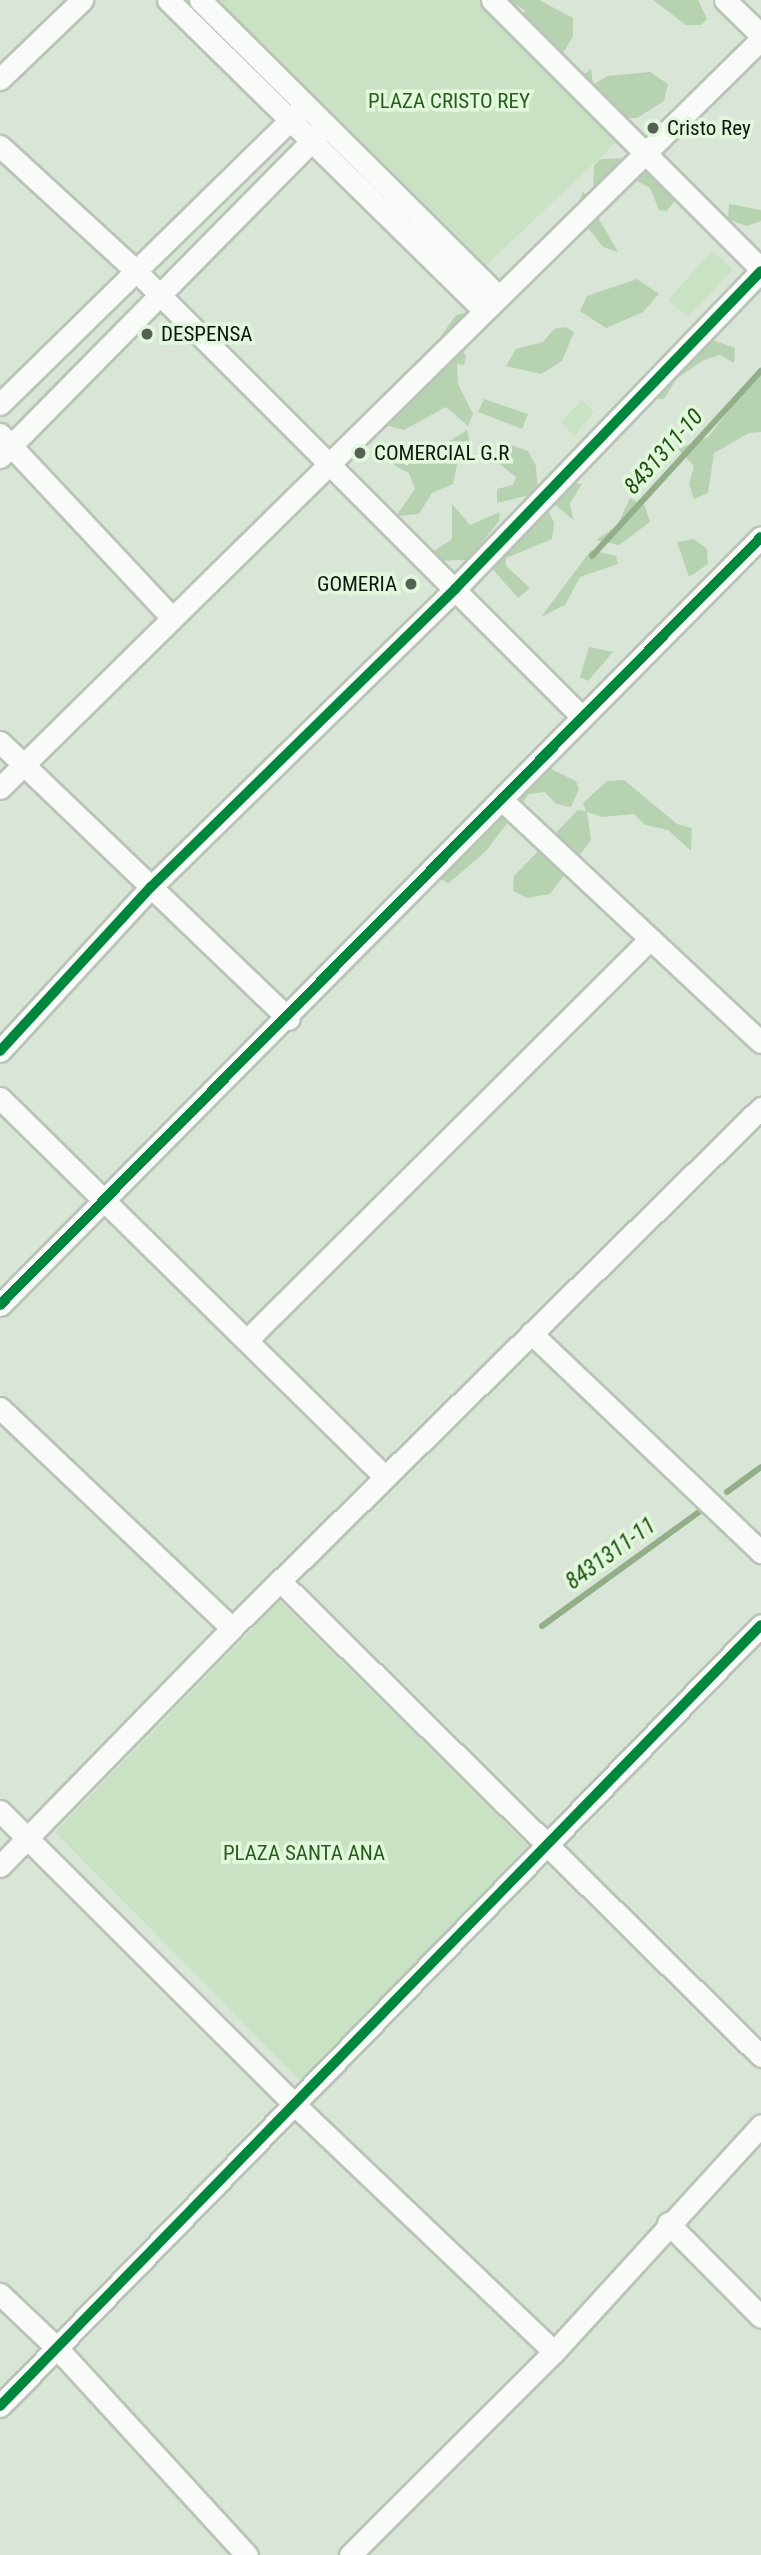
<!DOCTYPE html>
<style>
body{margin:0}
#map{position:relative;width:761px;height:2555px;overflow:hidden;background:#d9e5d6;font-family:"Roboto Condensed",sans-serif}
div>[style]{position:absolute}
.green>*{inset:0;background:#c9e2c3}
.forest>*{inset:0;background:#b7d2b0}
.stream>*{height:6px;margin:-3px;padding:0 3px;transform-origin:3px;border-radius:3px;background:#92af8a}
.roads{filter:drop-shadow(2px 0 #b9c3b7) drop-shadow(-2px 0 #b9c3b7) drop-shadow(0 2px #b9c3b7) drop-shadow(0 -2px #b9c3b7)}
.street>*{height:21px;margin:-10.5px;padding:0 10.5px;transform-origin:10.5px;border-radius:10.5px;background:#f9fbf9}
.cycleway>*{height:10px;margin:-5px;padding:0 5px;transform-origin:5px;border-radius:5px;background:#00873e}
.dots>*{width:19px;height:19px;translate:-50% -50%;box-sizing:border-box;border:4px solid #e2f8dd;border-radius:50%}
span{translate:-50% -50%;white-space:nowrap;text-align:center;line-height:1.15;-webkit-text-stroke:7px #e2f8dd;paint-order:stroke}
.park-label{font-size:21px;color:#2a5c1d}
.poi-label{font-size:21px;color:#10180e}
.left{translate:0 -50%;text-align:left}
.right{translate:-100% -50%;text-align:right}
.water-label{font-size:23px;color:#1f5211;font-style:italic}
</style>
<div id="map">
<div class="green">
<i style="clip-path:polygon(208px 0,489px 0,624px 135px,480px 271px)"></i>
<i style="clip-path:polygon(712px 251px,733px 269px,688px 317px,668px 300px)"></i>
<i style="clip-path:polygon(582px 400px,594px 412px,574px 436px,561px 422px)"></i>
<i style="clip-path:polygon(280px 1601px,533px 1850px,305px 2085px,55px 1832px)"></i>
</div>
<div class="forest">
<i style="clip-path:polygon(507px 0,539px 0,573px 18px,573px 36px,565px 50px,551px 60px,521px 25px,525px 10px)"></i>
<i style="clip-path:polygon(653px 0,698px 0,707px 19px,701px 25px,686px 25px)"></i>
<i style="clip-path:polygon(591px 69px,593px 85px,607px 76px,650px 72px,668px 84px,664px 101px,637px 118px,622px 118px,577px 79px)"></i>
<i style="clip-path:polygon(630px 158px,661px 171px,678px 197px,667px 211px,659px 210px,650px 188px,628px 176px,593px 192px,594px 165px,601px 159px)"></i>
<i style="clip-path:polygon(583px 191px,618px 252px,603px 247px,576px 213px)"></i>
<i style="clip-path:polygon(729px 204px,761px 210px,761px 221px,746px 226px,728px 219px)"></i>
<i style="clip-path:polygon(637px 279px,659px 294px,643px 312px,606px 328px,580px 311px,587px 296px)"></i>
<i style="clip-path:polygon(472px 311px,458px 342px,466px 357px,464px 365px,457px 364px,458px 384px,473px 414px,468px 426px,446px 407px,404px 430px,379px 423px,456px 315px)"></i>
<i style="clip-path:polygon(566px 327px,574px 332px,562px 361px,541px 374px,506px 366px,516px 349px,543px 342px,554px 329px)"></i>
<i style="clip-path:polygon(696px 334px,735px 348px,734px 363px,720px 355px,704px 360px,677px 378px,664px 399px,649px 399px)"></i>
<i style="clip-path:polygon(761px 370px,761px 432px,749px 433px,714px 453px,708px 493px,694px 499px,689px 484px,694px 466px,678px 449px,708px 437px)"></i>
<i style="clip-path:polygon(484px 399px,528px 414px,522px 429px,478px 412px)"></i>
<i style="clip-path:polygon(467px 430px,472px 452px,458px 460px,453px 484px,432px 493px,419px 514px,396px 516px,415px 489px,409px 473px,394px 465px,400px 442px,430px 453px)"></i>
<i style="clip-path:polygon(511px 445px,528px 451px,536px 466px,538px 493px,497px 503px,497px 489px,513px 485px,516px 477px,492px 458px)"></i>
<i style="clip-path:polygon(566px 482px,582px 484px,570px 503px,573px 520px,551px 501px)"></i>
<i style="clip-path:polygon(630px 498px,645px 506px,650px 522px,619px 545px,596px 540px,617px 526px)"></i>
<i style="clip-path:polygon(452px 504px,470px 525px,500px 512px,499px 521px,468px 560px,432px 561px,431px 553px,452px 539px)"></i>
<i style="clip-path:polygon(547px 508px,554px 523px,552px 539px,506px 558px,506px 566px,530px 588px,518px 598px,489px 565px)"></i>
<i style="clip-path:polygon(694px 539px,707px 549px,708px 564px,689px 577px,677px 542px)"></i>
<i style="clip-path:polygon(591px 550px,616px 556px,618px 564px,580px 577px,565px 605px,541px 617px)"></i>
<i style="clip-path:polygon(589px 647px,613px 652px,588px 681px,580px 677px)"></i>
<i style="clip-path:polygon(544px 756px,553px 770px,576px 781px,579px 789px,571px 807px,556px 804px,545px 792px,529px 794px,486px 851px,455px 878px,448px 883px,433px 875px)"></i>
<i style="clip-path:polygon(624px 780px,677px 824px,692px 828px,691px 851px,668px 830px,645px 825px,634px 814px,602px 817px,587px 812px,591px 840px,550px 894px,527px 898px,513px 891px,514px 876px,578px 810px,586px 811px,583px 803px,607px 781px)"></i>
</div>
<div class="stream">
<i style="left:592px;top:556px;width:251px;rotate:-47.6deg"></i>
<i style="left:727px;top:1492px;width:42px;rotate:-36.3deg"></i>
<i style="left:542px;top:1626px;width:195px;rotate:-36deg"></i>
</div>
<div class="roads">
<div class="street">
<i style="left:168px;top:0;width:443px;rotate:44.5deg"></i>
<i style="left:200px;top:0;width:421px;rotate:44.8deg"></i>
<i style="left:492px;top:0;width:380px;rotate:45deg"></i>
<i style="left:725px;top:0;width:50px;rotate:44.2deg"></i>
<i style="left:0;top:79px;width:114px;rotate:-43.9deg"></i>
<i style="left:0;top:146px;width:185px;rotate:42.6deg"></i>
<i style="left:136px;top:271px;width:629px;rotate:45deg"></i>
<i style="left:0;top:404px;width:427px;rotate:-44.4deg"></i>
<i style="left:0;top:434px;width:252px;rotate:46.9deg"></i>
<i style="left:0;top:457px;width:465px;rotate:-45.4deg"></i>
<i style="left:0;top:742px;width:400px;rotate:43.8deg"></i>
<i style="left:0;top:788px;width:1068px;rotate:-44.54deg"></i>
<i style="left:502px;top:800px;width:354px;rotate:43.1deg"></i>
<i style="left:0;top:1051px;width:223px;rotate:-47.4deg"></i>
<i style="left:151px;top:887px;width:426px;rotate:-44.4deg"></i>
<i style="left:455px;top:589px;width:441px;rotate:-46.1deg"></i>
<i style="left:0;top:1098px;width:540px;rotate:44.55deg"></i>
<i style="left:0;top:1305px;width:1081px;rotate:-45.26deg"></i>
<i style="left:531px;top:1333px;width:318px;rotate:43.6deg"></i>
<i style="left:247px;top:1340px;width:567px;rotate:-44.86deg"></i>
<i style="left:0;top:1408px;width:320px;rotate:43.5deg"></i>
<i style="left:280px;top:1581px;width:676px;rotate:44.64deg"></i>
<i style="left:0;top:1811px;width:418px;rotate:44.9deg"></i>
<i style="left:296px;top:2106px;width:356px;rotate:43.6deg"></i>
<i style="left:0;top:1866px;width:332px;rotate:-45.7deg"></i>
<i style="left:232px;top:1628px;width:742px;rotate:-44.51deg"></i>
<i style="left:668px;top:2223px;width:132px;rotate:45.3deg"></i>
<i style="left:0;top:2294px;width:79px;rotate:43.5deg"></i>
<i style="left:57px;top:2348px;width:281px;rotate:47.5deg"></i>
<i style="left:0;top:2406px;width:1090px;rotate:-45.74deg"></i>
<i style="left:350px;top:2555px;width:288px;rotate:-44.9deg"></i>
<i style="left:554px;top:2352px;width:307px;rotate:-47.6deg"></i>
</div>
</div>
<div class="cycleway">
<i style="left:0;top:1051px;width:223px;rotate:-47.4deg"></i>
<i style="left:151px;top:887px;width:426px;rotate:-44.4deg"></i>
<i style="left:455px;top:589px;width:441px;rotate:-46.1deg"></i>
<i style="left:0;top:1305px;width:1081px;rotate:-45.26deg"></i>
<i style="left:0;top:2406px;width:1090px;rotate:-45.74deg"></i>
</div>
<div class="dots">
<i style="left:653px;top:128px;background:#566054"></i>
<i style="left:147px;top:334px;background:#566054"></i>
<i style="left:360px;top:453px;background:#566054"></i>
<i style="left:411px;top:584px;background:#566054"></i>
</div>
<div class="park-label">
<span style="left:449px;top:101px">PLAZA CRISTO REY</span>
<span style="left:304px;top:1853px">PLAZA SANTA ANA</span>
</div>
<div class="poi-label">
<span class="left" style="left:667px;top:128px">Cristo Rey</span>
<span class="left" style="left:161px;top:334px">DESPENSA</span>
<span class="left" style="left:374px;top:453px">COMERCIAL G.R</span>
<span class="right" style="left:397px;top:584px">GOMERIA</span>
</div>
<div class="water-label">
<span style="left:664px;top:452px;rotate:-48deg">8431311-10</span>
<span style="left:611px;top:1554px;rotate:-36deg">8431311-11</span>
</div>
</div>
